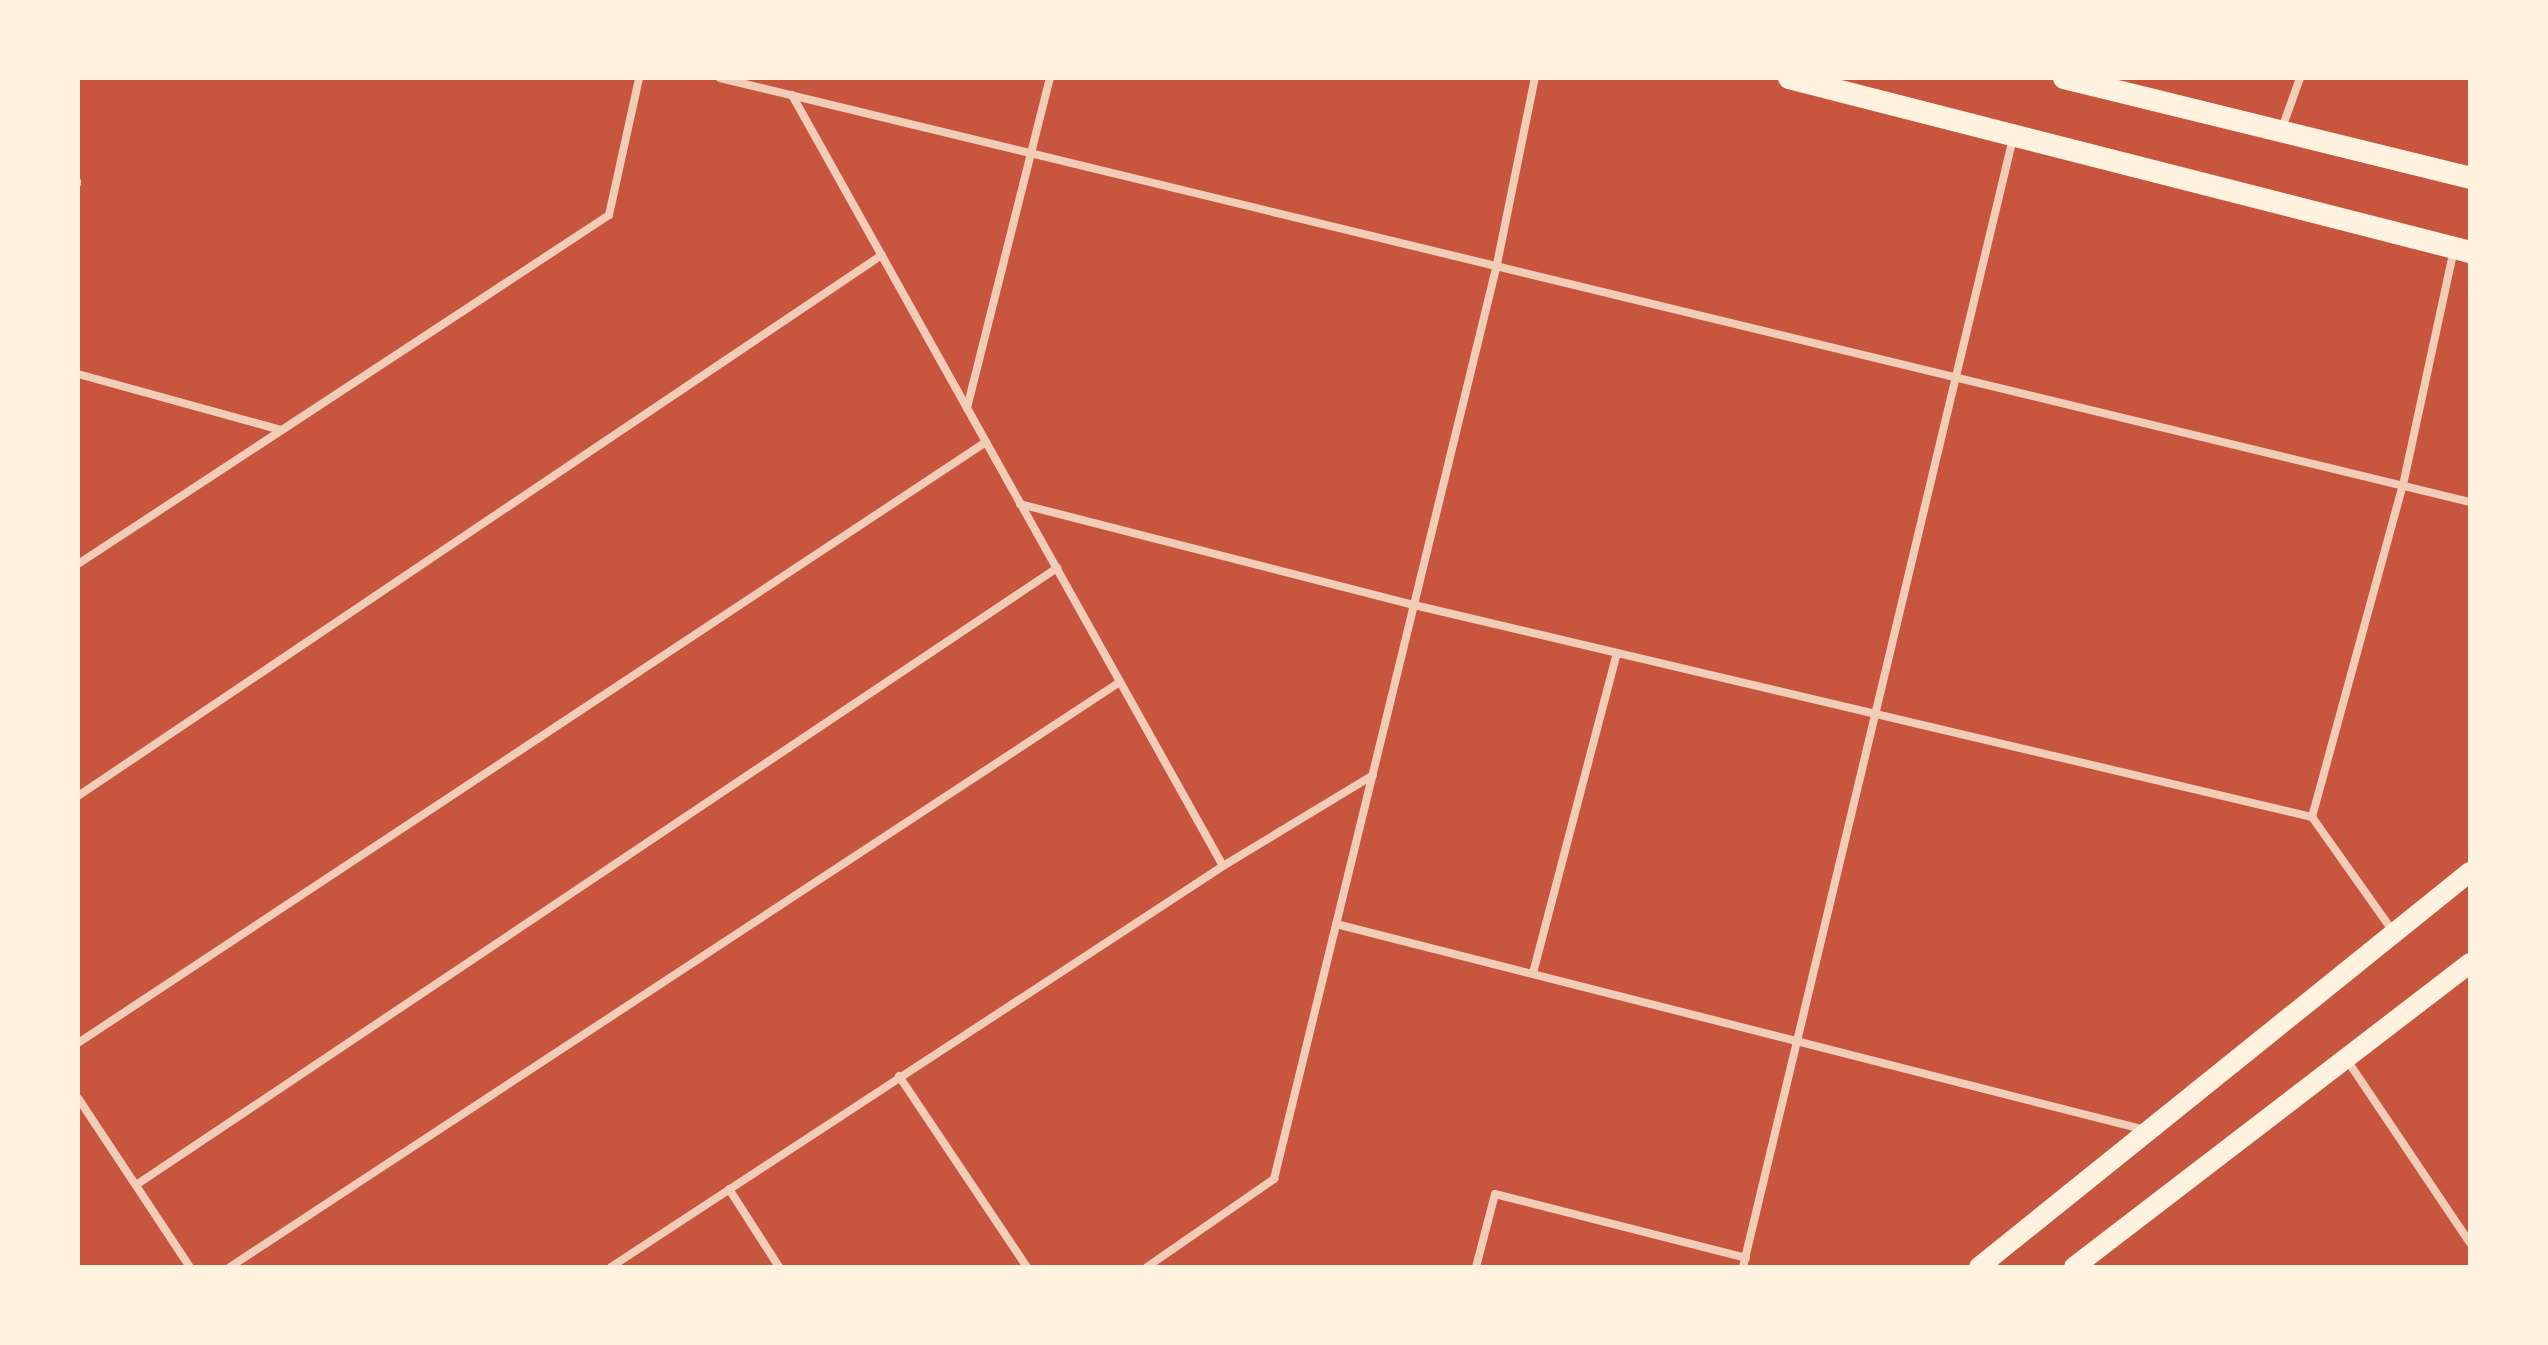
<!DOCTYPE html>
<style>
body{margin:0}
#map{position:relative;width:2548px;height:1345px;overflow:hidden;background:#c8553d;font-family:"Fira Sans Condensed",sans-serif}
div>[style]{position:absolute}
.service>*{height:6px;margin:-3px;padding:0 3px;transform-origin:3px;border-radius:3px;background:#f1ccb7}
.minor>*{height:8px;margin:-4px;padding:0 4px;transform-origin:4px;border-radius:4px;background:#f1ccb7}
.primary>*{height:20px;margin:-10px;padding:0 10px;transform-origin:10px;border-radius:10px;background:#fff3e0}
.trunk>*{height:22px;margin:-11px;padding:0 11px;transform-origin:11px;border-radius:11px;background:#fff3e0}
span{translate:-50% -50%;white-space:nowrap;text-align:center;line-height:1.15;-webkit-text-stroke:7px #fff3e0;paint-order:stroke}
.frame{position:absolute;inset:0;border:80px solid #fff3e0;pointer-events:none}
</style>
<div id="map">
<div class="service">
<i style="left:78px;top:181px;width:3px;rotate:90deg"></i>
</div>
<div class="minor">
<i style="left:720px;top:78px;width:1801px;rotate:13.62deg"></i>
<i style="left:792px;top:95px;width:883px;rotate:60.79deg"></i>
<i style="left:2281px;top:131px;width:56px;rotate:-70.3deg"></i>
<i style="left:78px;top:374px;width:211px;rotate:15.4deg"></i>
<i style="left:967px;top:408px;width:340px;rotate:-75.9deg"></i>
<i style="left:1020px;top:504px;width:407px;rotate:14.4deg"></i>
<i style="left:1414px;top:605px;width:923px;rotate:13.28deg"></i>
<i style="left:2312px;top:817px;width:142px;rotate:54.7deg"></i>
<i style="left:78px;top:564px;width:635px;rotate:-33.31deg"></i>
<i style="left:609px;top:215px;width:140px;rotate:-77.6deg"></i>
<i style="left:78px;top:796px;width:969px;rotate:-33.94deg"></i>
<i style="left:2312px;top:817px;width:344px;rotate:-74.7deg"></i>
<i style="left:2403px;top:485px;width:241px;rotate:-77.8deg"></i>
<i style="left:1336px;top:924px;width:836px;rotate:14.27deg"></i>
<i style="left:1533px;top:973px;width:331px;rotate:-75.3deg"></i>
<i style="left:78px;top:1043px;width:1089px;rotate:-33.5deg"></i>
<i style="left:2347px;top:1060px;width:220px;rotate:56.1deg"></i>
<i style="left:899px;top:1076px;width:230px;rotate:56.2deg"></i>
<i style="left:78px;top:1098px;width:203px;rotate:56.5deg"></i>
<i style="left:136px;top:1185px;width:1109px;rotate:-33.82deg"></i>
<i style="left:729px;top:1189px;width:93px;rotate:57.3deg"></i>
<i style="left:230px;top:1267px;width:1065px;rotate:-33.32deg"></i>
<i style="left:611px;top:1267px;width:732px;rotate:-33.23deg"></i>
<i style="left:1223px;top:866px;width:175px;rotate:-31.2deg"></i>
<i style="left:1147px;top:1267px;width:155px;rotate:-34.7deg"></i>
<i style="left:1274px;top:1179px;width:942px;rotate:-76.3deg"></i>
<i style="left:1497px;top:264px;width:190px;rotate:-78.5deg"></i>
<i style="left:1476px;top:1267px;width:75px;rotate:-75.4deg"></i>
<i style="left:1495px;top:1194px;width:259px;rotate:14.3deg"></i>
<i style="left:1743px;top:1267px;width:1161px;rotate:-76.55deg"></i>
</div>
<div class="primary">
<i style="left:1979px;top:1267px;width:630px;rotate:-38.82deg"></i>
<i style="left:2074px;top:1267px;width:499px;rotate:-37.5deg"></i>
</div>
<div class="trunk">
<i style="left:1789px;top:78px;width:703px;rotate:14.33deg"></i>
<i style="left:2064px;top:78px;width:418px;rotate:13.8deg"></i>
</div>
<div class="frame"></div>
</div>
